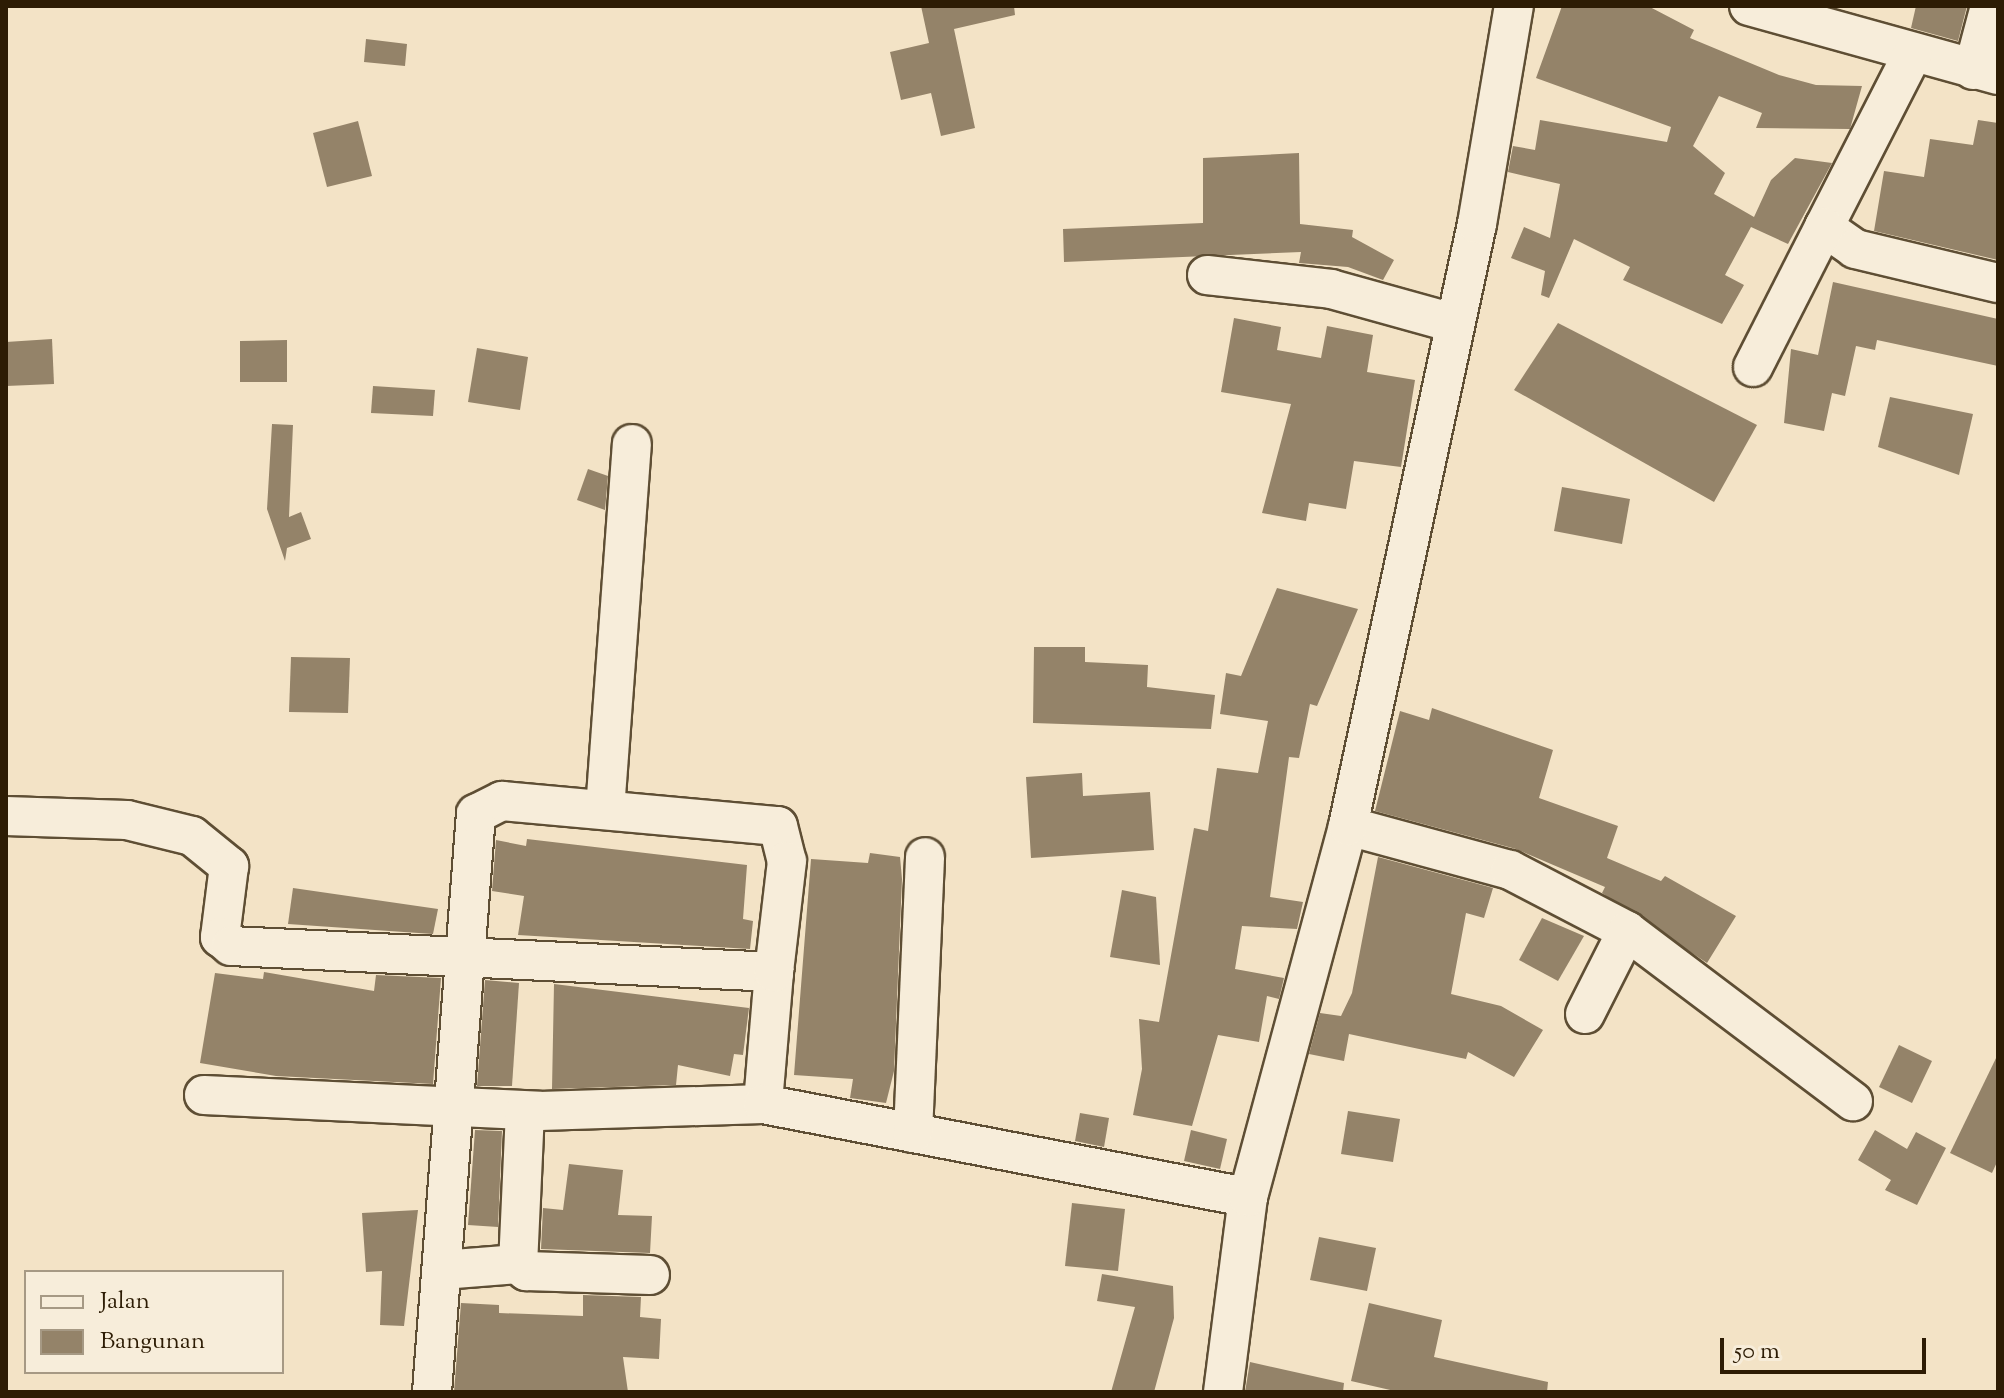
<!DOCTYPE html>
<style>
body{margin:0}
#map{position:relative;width:2004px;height:1398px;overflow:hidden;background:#f3e3c6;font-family:"Sorts Mill Goudy",serif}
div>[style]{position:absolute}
.building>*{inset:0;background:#948369}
.roads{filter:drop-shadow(2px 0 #5e4e34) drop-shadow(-2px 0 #5e4e34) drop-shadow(0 2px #5e4e34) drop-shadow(0 -2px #5e4e34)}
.minor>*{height:38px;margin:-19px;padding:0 19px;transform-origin:19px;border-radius:19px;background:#f7edda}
span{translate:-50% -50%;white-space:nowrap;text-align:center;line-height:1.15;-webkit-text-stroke:6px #f7edda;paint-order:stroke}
.frame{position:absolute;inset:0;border:8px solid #2d1c04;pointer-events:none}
.legend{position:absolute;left:24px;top:1270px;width:260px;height:104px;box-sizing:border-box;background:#f7edda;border:2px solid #a69984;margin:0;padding:10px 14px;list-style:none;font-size:24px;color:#2d1c04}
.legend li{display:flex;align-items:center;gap:16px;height:40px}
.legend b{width:40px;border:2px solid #a69984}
.scale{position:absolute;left:1720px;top:1338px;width:206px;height:36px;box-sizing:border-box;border:4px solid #2d1c04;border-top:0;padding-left:10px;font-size:24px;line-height:28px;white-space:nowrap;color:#2d1c04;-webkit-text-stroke:6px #f7edda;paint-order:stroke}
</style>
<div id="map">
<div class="building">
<i style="clip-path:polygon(921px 6px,1014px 6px,1015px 15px,954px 29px,975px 128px,941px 136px,931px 93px,901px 100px,890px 52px,929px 43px)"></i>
<i style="clip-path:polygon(1562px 6px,1648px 6px,1694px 30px,1690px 38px,1779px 75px,1816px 85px,1862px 86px,1850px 129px,1756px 128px,1762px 113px,1719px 96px,1693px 146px,1725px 173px,1714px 194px,1754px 217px,1771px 180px,1795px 158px,1832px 163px,1788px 244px,1751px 227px,1725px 275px,1744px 285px,1722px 324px,1623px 280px,1630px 267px,1574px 239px,1549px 298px,1541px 295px,1545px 271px,1511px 258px,1524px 227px,1550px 238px,1560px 184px,1508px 172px,1513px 146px,1535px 150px,1540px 120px,1667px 142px,1671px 127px,1536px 78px)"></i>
<i style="clip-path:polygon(1916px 6px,1967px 6px,1958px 41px,1911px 28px)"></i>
<i style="clip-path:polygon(366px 39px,407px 44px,405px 66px,364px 62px)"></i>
<i style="clip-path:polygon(1978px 120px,1998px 123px,1998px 260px,1874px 231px,1884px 171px,1924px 177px,1930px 139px,1973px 145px)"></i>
<i style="clip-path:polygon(358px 121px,372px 176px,327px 187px,313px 133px)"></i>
<i style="clip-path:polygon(1299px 153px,1300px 224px,1353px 230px,1352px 237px,1394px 260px,1383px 280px,1348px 267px,1299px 263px,1301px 252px,1064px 262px,1063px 229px,1203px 223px,1203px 158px)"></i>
<i style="clip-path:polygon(1833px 282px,1998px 319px,1998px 366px,1877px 340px,1875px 350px,1856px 346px,1845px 396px,1832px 393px,1824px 431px,1784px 423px,1791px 349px,1818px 355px)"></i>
<i style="clip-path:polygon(1234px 318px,1281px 327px,1277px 350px,1321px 358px,1327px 326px,1373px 335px,1367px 372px,1415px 380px,1401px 467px,1354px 461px,1346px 509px,1309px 503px,1306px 521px,1262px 513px,1291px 404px,1221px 392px)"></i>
<i style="clip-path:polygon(1558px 323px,1757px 425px,1714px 502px,1514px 390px)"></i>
<i style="clip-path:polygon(52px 339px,54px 384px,6px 386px,6px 342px)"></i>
<i style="clip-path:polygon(287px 340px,287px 382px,240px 382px,240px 341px)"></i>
<i style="clip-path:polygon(477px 348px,528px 357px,520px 410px,468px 402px)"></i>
<i style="clip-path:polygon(373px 386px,435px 390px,433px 416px,371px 413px)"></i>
<i style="clip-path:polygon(1890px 397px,1973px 414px,1959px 475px,1878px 447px)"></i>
<i style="clip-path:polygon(272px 424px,293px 425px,289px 517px,301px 512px,311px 539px,287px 548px,285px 561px,267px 509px)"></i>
<i style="clip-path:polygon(588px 469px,608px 476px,605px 510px,577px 500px)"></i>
<i style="clip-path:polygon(1562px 487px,1630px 499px,1622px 544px,1554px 531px)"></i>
<i style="clip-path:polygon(1277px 588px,1358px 609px,1317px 706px,1310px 704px,1299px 758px,1289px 757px,1270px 897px,1303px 902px,1297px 929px,1242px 926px,1235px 969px,1284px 978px,1279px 999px,1267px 996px,1259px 1042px,1218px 1035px,1192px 1126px,1133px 1115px,1142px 1069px,1139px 1019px,1159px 1022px,1194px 828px,1208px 831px,1217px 768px,1258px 773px,1268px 721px,1220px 714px,1226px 673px,1241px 676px)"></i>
<i style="clip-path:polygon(1034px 647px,1085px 647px,1085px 662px,1148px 665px,1147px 687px,1215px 695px,1211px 729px,1033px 723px)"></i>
<i style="clip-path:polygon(291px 657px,350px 658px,348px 713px,289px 712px)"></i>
<i style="clip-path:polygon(1432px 708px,1553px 750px,1539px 798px,1618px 826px,1607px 858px,1661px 881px,1665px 876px,1736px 916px,1707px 963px,1602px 893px,1605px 887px,1516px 849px,1375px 811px,1400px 711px,1429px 720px)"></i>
<i style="clip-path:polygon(1082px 773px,1083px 796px,1150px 792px,1154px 850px,1031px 858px,1026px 777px)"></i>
<i style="clip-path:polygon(527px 839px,747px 865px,743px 919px,753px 921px,750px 949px,518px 935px,524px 896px,492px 891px,496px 840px,526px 846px)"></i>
<i style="clip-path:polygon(870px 853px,900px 857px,902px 879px,894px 1071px,886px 1103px,850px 1098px,853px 1079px,794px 1075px,811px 859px,868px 863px)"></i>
<i style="clip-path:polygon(1378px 857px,1493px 888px,1484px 918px,1466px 913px,1451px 994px,1501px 1006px,1543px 1030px,1514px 1077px,1468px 1052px,1466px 1059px,1349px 1034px,1344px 1061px,1309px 1054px,1320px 1013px,1341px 1016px,1352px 993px)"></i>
<i style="clip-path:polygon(293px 888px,438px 909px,433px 934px,288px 924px)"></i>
<i style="clip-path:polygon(1122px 890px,1156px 897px,1160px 965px,1110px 957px)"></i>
<i style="clip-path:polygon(1542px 918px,1584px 936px,1558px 981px,1519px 960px)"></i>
<i style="clip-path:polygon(264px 972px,374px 991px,376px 975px,441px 978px,433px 1084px,276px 1076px,200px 1063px,215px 973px,263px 979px)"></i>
<i style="clip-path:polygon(485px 980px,519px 983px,512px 1086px,477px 1086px)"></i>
<i style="clip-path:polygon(554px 984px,749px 1008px,743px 1055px,734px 1054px,730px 1076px,678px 1065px,676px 1085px,552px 1089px)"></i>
<i style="clip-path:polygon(1899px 1045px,1932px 1061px,1912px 1103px,1879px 1087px)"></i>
<i style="clip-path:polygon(1998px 1054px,1998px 1160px,1992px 1173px,1950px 1153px)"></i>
<i style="clip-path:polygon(1348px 1111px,1400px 1119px,1393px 1162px,1341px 1154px)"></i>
<i style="clip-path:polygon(1080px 1113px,1109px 1118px,1104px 1147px,1075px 1141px)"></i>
<i style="clip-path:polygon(475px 1130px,502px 1131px,498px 1227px,468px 1225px)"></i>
<i style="clip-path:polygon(1191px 1130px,1227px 1139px,1220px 1169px,1184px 1161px)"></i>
<i style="clip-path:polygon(1875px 1130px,1907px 1149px,1916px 1132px,1946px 1148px,1917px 1205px,1885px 1190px,1891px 1180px,1858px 1160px)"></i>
<i style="clip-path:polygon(569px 1164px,623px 1170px,618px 1215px,652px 1216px,650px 1253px,541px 1249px,543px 1208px,563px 1210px)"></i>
<i style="clip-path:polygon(1072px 1203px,1125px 1209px,1118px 1271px,1065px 1266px)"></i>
<i style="clip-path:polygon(418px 1210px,404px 1326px,380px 1325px,382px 1271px,366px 1272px,362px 1213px)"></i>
<i style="clip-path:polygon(1319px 1237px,1376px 1248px,1367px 1291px,1310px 1280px)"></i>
<i style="clip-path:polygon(1102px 1274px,1173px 1286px,1174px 1318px,1154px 1392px,1111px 1392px,1135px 1307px,1097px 1301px)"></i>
<i style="clip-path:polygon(583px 1295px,641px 1297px,640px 1317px,661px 1319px,659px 1359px,623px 1357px,628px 1392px,454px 1392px,461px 1303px,499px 1305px,499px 1313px,583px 1316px)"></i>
<i style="clip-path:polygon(1369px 1303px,1442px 1320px,1434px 1357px,1548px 1382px,1547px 1392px,1399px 1392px,1351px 1381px)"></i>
<i style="clip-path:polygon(1250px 1362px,1344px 1383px,1343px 1392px,1245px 1392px)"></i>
</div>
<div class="roads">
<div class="minor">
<i style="left:1749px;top:6px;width:258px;rotate:15.5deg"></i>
<i style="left:1913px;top:53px;width:195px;rotate:117.1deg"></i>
<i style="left:1824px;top:227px;width:38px;rotate:35deg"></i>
<i style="left:1855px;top:249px;width:147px;rotate:13.4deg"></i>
<i style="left:1973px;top:70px;width:66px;rotate:-75.1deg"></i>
<i style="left:1207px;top:275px;width:125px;rotate:6.4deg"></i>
<i style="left:1331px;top:289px;width:128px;rotate:15.5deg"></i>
<i style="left:1753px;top:367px;width:157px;rotate:-63.1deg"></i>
<i style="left:605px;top:810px;width:367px;rotate:-85.8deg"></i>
<i style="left:6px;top:816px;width:121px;rotate:1.9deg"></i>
<i style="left:127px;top:820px;width:67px;rotate:13.8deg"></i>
<i style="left:192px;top:836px;width:48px;rotate:39deg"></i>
<i style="left:229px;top:866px;width:72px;rotate:97.2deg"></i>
<i style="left:220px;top:937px;width:14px;rotate:39deg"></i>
<i style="left:231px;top:946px;width:544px;rotate:2.74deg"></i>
<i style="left:774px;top:972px;width:132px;rotate:94.8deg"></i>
<i style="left:1348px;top:826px;width:168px;rotate:15.2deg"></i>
<i style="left:1510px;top:870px;width:132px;rotate:27.5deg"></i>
<i style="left:1627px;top:931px;width:283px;rotate:37deg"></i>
<i style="left:1585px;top:1014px;width:93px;rotate:-63.2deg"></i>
<i style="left:204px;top:1095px;width:336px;rotate:2.7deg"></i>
<i style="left:540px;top:1111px;width:223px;rotate:-1.8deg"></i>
<i style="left:763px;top:1104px;width:494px;rotate:10.9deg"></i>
<i style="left:525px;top:1111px;width:153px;rotate:92.6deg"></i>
<i style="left:518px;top:1264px;width:11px;rotate:41deg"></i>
<i style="left:526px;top:1271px;width:124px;rotate:1.8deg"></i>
<i style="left:913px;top:1133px;width:276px;rotate:-87.5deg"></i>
<i style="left:442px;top:1270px;width:76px;rotate:-4.5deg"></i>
<i style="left:432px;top:1392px;width:580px;rotate:-85.65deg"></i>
<i style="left:476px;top:814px;width:29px;rotate:-27deg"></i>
<i style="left:502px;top:801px;width:277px;rotate:5.2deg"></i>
<i style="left:778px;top:826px;width:36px;rotate:76deg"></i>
<i style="left:787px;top:861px;width:112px;rotate:96.7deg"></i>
<i style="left:1223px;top:1392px;width:197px;rotate:-82.7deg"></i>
<i style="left:1248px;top:1197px;width:384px;rotate:-74.9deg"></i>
<i style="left:1348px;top:826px;width:616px;rotate:-77.91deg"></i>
<i style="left:1477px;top:224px;width:221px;rotate:-80.4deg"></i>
</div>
</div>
<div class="frame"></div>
<ul class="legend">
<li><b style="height:10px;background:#f7edda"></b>Jalan</li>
<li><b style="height:22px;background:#948369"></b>Bangunan</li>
</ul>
<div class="scale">50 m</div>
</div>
